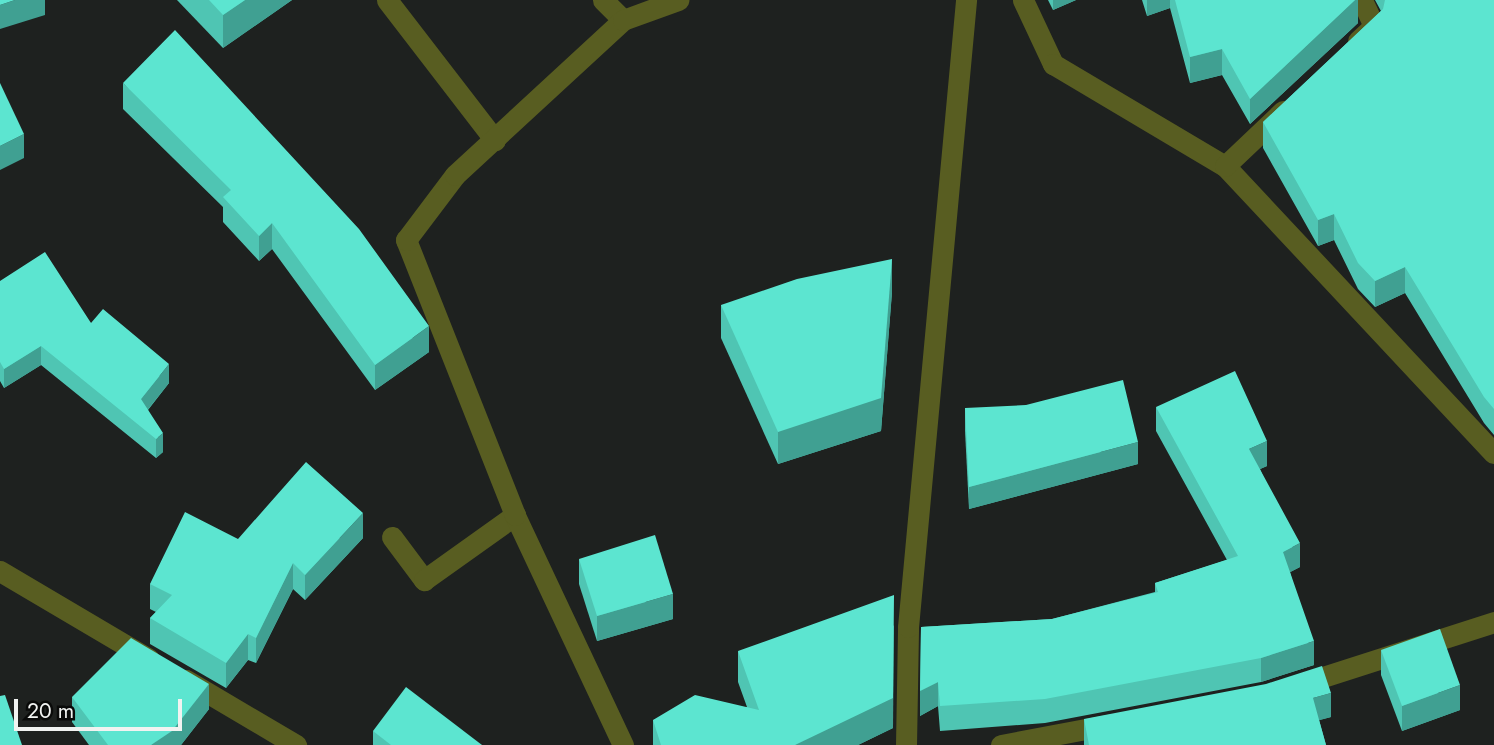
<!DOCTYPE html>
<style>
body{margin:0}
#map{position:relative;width:1494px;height:745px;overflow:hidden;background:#1e211f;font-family:Jost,sans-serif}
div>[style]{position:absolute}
.street>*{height:21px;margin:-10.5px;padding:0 10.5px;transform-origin:10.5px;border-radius:10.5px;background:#585d21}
.wall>*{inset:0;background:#4fc5b3}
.shaded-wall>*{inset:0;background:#40a092}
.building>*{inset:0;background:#5ce5d0}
span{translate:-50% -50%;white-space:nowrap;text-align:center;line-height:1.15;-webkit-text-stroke:7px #090a09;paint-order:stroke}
.scale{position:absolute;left:14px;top:699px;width:168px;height:32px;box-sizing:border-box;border:4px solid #f1f3f1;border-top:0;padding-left:9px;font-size:21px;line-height:24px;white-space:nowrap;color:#f1f3f1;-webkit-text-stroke:5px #090a09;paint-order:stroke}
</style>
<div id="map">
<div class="street">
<i style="left:387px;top:0;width:177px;rotate:52.4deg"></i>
<i style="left:603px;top:0;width:28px;rotate:45deg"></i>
<i style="left:1023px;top:0;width:71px;rotate:64.9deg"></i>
<i style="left:1053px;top:64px;width:200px;rotate:30.7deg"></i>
<i style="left:1225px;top:166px;width:393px;rotate:46.9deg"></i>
<i style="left:1358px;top:41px;width:22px;rotate:-43deg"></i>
<i style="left:1374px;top:26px;width:29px;rotate:-115deg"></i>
<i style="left:1225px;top:166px;width:80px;rotate:-43.5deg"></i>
<i style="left:392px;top:537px;width:54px;rotate:53.3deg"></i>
<i style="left:424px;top:580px;width:112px;rotate:-35.5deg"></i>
<i style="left:0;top:571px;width:173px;rotate:30.6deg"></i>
<i style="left:186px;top:680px;width:128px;rotate:30.6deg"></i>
<i style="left:1301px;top:684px;width:203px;rotate:-17.8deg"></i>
<i style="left:623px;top:745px;width:254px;rotate:-115.2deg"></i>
<i style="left:515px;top:515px;width:296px;rotate:-111.6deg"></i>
<i style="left:406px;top:240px;width:81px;rotate:-53deg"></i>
<i style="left:455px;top:175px;width:229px;rotate:-42.7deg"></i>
<i style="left:623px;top:20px;width:59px;rotate:-20deg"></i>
<i style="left:906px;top:745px;width:118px;rotate:-89deg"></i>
<i style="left:908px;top:627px;width:630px;rotate:-84.71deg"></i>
<i style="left:1001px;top:745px;width:113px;rotate:-10.7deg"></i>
</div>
<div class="wall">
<i style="clip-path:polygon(177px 0,292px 0,223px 48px)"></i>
<i style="clip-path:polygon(1048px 0,1076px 0,1053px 10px)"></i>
<i style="clip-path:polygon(1142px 0,1358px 0,1358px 23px,1250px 124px,1222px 75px,1190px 83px,1170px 8px,1147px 16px)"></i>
<i style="clip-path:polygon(1375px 0,1494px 0,1494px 435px,1484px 423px,1405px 293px,1375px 307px,1358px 289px,1334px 240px,1318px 246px,1263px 148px,1263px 122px,1381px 11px)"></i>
<i style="clip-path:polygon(123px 83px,429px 352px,375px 390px,272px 249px,259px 261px,223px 222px,223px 207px,123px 109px)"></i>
<i style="clip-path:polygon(0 281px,91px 323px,169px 383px,148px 410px,163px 452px,156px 458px,41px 365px,4px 388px,0 381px)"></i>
<i style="clip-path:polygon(892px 292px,881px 431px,778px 464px,721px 338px,721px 305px)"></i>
<i style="clip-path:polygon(1156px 407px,1267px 466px,1260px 469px,1300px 567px,1290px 572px,1314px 665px,1261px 682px,1045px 723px,940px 731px,938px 706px,920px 716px,921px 627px,1052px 619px,1155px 592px,1155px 583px,1227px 560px,1156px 431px)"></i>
<i style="clip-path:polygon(965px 408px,1138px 464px,969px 509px,965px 431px)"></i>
<i style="clip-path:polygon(363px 538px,305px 600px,293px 589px,256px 663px,248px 660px,226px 688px,150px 644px,150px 618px,156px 612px,150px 609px,150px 584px,238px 539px)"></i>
<i style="clip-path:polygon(579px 559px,673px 619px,597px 641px,579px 584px)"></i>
<i style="clip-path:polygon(1381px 650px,1460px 710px,1402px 731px,1381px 675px)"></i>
<i style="clip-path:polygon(738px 651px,893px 728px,858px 745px,653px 745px,653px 720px,747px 707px,738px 682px)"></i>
<i style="clip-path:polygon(72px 697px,209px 709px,181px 745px,89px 745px,72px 722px)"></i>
<i style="clip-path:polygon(1331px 717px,1319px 720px,1326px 745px,1084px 745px,1084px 719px)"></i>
<i style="clip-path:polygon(373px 731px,482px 745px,373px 745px)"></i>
</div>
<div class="shaded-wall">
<i style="clip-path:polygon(15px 0,45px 0,45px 15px,0 29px,0 5px)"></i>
<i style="clip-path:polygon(245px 0,292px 0,223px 48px,223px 15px)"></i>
<i style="clip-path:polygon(1053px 0,1076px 0,1053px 10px)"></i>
<i style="clip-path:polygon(1147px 0,1170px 0,1170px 8px,1147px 16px)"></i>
<i style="clip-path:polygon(1355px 0,1358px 0,1358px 23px,1250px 124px,1250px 99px)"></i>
<i style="clip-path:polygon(1222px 49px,1222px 75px,1190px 83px,1190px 57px)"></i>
<i style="clip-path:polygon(24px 134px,24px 158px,0 170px,0 146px)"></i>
<i style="clip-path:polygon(1334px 214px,1334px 240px,1318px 246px,1318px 220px)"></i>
<i style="clip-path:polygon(272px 223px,272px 249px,259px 261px,259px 236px)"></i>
<i style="clip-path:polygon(892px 259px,892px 292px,881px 431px,778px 464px,778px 432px)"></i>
<i style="clip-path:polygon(1405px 267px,1405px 293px,1375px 307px,1375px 281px)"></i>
<i style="clip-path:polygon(429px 326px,429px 352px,375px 390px,375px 365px)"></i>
<i style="clip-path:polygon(41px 346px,41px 365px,4px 388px,4px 369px)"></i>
<i style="clip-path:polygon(169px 364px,169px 383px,141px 418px,141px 399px)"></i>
<i style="clip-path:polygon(163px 433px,163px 452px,156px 458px,156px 439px)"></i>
<i style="clip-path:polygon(1267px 441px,1267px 466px,1249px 474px,1249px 449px)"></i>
<i style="clip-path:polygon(1138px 442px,1138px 464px,969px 509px,969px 487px)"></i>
<i style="clip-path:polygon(363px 513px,363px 538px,305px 600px,305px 575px)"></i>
<i style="clip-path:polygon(1300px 543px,1300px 567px,1283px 576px,1283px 552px)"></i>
<i style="clip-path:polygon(293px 563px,293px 589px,256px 663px,256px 638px)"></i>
<i style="clip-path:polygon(673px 594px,673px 619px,597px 641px,597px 616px)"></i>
<i style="clip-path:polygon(894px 625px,893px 728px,858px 745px,795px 745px)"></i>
<i style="clip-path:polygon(248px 634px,248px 660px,226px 688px,226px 663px)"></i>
<i style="clip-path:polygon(1314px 641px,1314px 665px,1261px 682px,1261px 658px)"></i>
<i style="clip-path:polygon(938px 682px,938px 706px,920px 716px,920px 691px)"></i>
<i style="clip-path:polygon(209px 684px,209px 709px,181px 745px,151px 745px)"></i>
<i style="clip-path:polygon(1460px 685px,1460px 710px,1402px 731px,1402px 706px)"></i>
<i style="clip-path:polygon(1331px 693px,1331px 717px,1313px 722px,1313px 698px)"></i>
</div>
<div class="building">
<i style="clip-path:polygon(0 0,15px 0,0 5px)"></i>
<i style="clip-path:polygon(209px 0,245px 0,223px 15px)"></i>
<i style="clip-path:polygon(1175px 0,1355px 0,1250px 99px,1222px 49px,1190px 57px)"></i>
<i style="clip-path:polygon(1385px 0,1494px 0,1494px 409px,1484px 397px,1405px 267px,1375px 281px,1358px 263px,1334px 214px,1318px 220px,1263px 122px,1383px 9px)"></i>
<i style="clip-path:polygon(175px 30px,359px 229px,429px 326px,375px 365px,272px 223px,259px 236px,223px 197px,231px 190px,123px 83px)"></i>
<i style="clip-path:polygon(0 83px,24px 134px,0 146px)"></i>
<i style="clip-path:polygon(45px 252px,91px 323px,103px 309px,169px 364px,141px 399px,163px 433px,156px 439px,41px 346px,4px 369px,0 362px,0 281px)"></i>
<i style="clip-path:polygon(892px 259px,881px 398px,778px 432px,721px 305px,797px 279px)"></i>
<i style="clip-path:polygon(1235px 371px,1267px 441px,1249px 449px,1300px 543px,1283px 552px,1314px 641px,1261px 658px,1045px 699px,940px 706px,938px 682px,920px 691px,921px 627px,1052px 619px,1158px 592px,1155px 583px,1238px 556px,1156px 407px)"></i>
<i style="clip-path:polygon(1123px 380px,1138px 442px,969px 487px,965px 408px,1026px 405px)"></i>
<i style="clip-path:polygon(306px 462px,363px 513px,305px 575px,293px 563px,256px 638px,248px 634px,226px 663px,150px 618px,172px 595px,150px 584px,185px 512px,238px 539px)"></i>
<i style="clip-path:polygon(655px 535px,673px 594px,597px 616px,579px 559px)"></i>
<i style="clip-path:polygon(894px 595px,893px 698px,795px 745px,661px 745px,653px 720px,695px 695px,759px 710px,738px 651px)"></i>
<i style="clip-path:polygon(1440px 629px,1460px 685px,1402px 706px,1381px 650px)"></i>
<i style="clip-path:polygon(131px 638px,209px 684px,172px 731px,151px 745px,108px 745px,72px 697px)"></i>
<i style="clip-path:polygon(1322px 666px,1331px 693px,1313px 698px,1326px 745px,1089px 745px,1084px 719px,1266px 684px)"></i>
<i style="clip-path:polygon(406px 687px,482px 745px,391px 745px,373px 731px)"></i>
<i style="clip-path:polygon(5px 695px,22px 745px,0 745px,0 696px)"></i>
</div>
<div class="scale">20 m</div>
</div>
